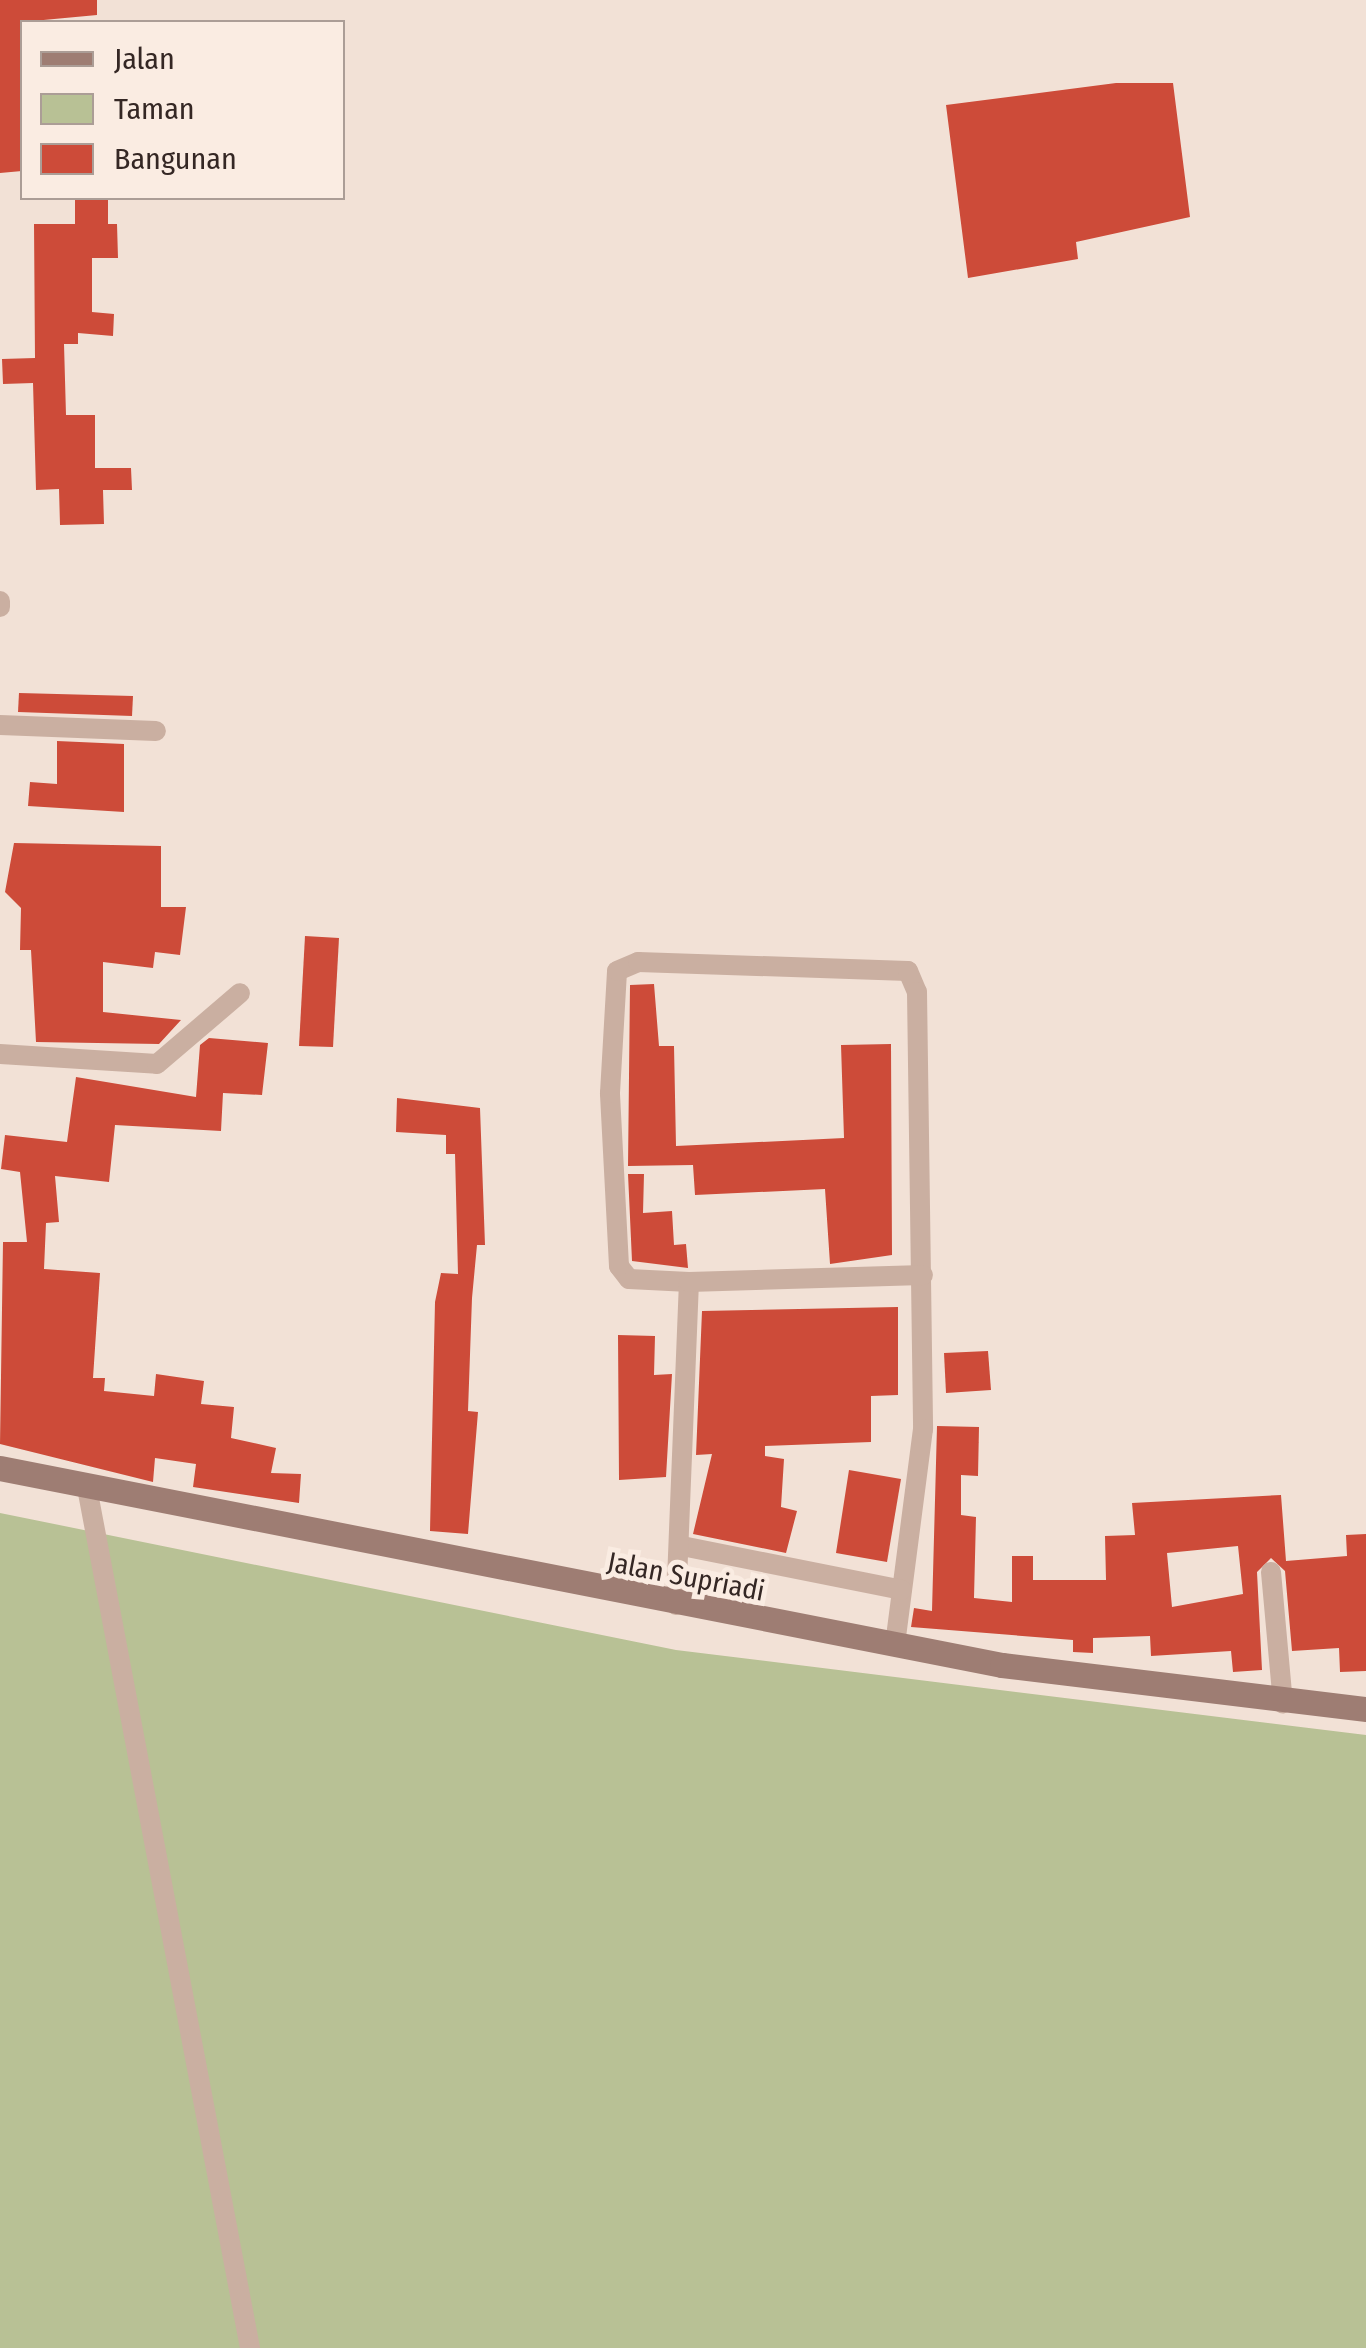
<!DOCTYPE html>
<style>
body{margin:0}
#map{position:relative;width:1366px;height:2348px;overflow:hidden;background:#f2e1d6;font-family:"Fira Sans Condensed",sans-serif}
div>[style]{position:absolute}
.green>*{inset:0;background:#b8c195}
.building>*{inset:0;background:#cd4b39}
.street>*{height:20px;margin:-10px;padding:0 10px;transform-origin:10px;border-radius:10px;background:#caafa1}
.secondary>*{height:25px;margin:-12.5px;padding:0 12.5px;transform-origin:12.5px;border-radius:12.5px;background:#9e7d73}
span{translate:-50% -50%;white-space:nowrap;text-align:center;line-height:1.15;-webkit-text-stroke:10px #faece2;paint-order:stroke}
.street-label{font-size:28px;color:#342724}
.legend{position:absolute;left:20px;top:20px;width:325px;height:180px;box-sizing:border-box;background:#faece2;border:2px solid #ab9d96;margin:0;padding:12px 18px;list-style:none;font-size:30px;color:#342724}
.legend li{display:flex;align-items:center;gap:20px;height:50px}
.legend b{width:50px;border:2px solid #ab9d96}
</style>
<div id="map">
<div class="green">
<i style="clip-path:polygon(0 1513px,676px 1650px,1366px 1735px,1366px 2348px,0 2348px)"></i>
</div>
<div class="building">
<i style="clip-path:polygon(0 0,97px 0,97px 15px,22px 22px,22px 171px,0 173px)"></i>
<i style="clip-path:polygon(1116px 83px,1173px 83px,1190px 217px,1076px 242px,1078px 259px,968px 278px,946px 105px)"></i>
<i style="clip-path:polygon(75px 198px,108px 198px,108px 224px,117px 224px,118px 258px,92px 258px,92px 312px,114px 314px,113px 336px,78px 333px,78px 344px,64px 344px,66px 415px,95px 415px,95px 468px,131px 468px,132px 490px,103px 490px,104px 524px,60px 525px,59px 489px,36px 490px,33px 383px,3px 384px,2px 359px,35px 358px,34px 224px,75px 224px)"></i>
<i style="clip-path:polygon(19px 693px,133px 696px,132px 716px,18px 712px)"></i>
<i style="clip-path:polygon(57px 741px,124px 744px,124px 812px,28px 806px,30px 782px,57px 784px)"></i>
<i style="clip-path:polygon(14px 843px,161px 846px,161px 907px,186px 907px,180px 955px,155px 952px,153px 968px,103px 962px,103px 1012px,181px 1020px,159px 1044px,36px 1042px,31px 950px,20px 950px,21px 908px,5px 892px)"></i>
<i style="clip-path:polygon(305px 936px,339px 938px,333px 1047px,299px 1046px)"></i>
<i style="clip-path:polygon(654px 984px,659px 1046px,674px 1046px,676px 1146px,844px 1138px,841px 1045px,891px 1044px,892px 1255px,830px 1264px,825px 1189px,695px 1195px,693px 1165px,628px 1166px,630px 985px)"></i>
<i style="clip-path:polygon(209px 1038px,268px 1043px,262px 1095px,223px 1093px,221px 1131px,115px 1125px,109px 1182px,55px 1176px,59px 1222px,46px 1223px,44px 1269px,100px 1273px,93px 1378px,105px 1378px,104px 1391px,154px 1396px,156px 1374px,204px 1381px,201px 1404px,234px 1407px,231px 1438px,276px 1448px,271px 1473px,301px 1474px,299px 1503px,193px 1487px,196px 1464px,155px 1458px,153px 1482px,0 1444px,3px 1242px,27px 1242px,20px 1172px,1px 1169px,5px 1135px,67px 1142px,76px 1077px,196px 1097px,200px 1045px)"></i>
<i style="clip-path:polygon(397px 1098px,480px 1108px,485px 1245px,477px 1245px,472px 1298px,468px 1411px,478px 1412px,468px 1534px,430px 1531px,435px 1302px,441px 1273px,458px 1274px,455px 1154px,446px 1154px,446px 1135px,396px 1132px)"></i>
<i style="clip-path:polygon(628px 1174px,644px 1174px,643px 1213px,672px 1211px,674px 1245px,686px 1244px,688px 1268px,632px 1261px)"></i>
<i style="clip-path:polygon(898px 1307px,898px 1395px,871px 1396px,871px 1442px,765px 1446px,765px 1456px,784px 1459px,781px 1507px,797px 1511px,786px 1553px,693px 1534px,712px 1454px,696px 1455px,702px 1311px)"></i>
<i style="clip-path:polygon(618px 1335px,655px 1336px,654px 1375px,672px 1374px,666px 1477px,619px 1480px)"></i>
<i style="clip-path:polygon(988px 1351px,991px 1390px,946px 1393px,944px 1353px)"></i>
<i style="clip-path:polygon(evenodd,937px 1426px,979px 1427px,978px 1476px,961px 1475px,961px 1515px,976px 1517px,974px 1598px,1012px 1602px,1012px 1556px,1033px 1556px,1033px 1580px,1106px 1580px,1105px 1536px,1135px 1535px,1132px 1503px,1281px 1495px,1286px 1561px,1347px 1556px,1346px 1535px,1366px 1534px,1366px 1671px,1340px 1672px,1339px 1648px,1292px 1651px,1285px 1571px,1271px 1558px,1257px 1572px,1262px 1670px,1233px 1672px,1231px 1651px,1151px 1656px,1150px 1636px,1093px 1638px,1093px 1653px,1073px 1652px,1073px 1640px,911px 1627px,914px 1608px,932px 1611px,937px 1426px,1238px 1546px,1243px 1594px,1172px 1607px,1167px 1553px,1238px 1546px)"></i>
<i style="clip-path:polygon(849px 1470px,901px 1479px,887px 1562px,836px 1553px)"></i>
</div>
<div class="street">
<i style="left:0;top:601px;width:6px;rotate:90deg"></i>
<i style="left:0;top:725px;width:156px;rotate:2.2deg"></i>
<i style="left:0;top:1054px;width:157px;rotate:3.6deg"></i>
<i style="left:157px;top:1064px;width:109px;rotate:-40.5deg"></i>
<i style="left:689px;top:1282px;width:60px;rotate:-177.1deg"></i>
<i style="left:629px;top:1279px;width:16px;rotate:-128deg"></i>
<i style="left:619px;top:1266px;width:173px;rotate:-93deg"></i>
<i style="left:610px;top:1093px;width:122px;rotate:-86.7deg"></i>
<i style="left:617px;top:971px;width:23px;rotate:-23deg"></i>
<i style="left:638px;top:962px;width:270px;rotate:1.9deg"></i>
<i style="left:908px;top:971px;width:23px;rotate:67deg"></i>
<i style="left:917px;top:992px;width:437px;rotate:89.2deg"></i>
<i style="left:923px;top:1429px;width:219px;rotate:97.4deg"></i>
<i style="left:88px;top:1493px;width:870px;rotate:79.27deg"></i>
<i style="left:682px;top:1546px;width:224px;rotate:11.3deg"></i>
<i style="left:1271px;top:1572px;width:132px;rotate:84.8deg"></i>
<i style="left:676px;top:1605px;width:323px;rotate:-87.7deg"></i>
<i style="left:689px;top:1282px;width:234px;rotate:-1.7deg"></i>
</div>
<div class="secondary">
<i style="left:0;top:1468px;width:1021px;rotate:11.12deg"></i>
<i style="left:1002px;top:1665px;width:367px;rotate:6.9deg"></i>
</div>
<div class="street-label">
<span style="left:686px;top:1577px;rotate:11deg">Jalan Supriadi</span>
</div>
<ul class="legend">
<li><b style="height:12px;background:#9e7d73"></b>Jalan</li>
<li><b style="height:28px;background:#b8c195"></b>Taman</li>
<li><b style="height:28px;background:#cd4b39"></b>Bangunan</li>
</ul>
</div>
